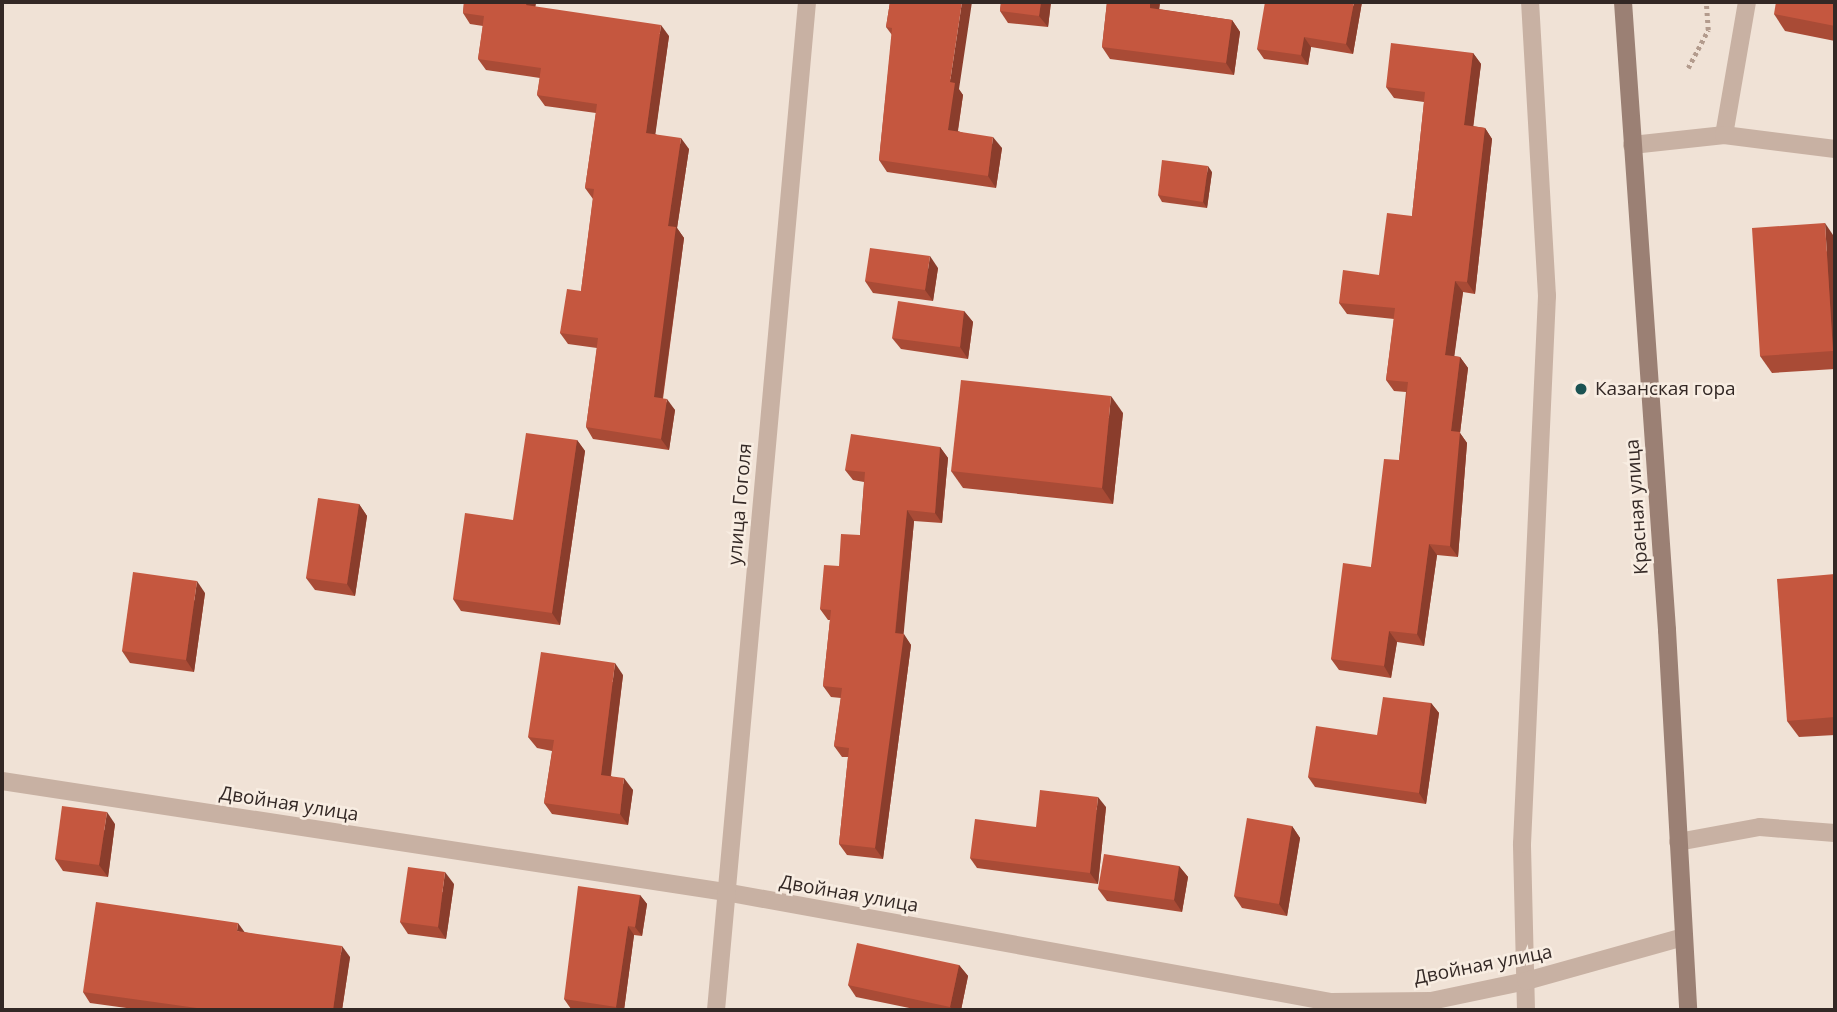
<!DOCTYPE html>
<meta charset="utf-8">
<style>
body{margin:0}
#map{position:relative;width:1837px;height:1012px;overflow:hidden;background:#f0e2d6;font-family:"Open Sans",sans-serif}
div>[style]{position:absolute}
.path>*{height:4.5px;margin-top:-2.25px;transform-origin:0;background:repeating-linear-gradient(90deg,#b39b8d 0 3.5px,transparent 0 7px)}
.lane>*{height:18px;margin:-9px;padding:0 9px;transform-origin:9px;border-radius:9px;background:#c8b1a3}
.street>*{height:18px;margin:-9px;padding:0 9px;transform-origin:9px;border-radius:9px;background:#c8b1a3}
.secondary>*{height:18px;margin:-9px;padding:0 9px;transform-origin:9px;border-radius:9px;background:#9b8074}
.wall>*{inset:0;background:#a94b36}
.shaded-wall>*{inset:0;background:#8a3d2c}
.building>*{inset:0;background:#c5573f}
.dots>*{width:19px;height:19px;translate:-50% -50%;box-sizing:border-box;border:4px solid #f8ede2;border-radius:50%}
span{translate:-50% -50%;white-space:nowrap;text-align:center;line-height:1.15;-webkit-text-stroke:5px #f8ede2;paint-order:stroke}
.poi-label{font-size:19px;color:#332825}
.left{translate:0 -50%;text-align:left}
.street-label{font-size:19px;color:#332825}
.frame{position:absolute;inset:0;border:4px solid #332825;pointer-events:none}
</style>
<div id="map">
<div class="path">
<i style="left:1688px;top:68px;width:43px;rotate:-62.2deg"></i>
<i style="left:1708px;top:30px;width:28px;rotate:-94deg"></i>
</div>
<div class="lane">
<i style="left:1526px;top:1010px;width:166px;rotate:-91.4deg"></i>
<i style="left:1522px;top:844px;width:549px;rotate:-87.39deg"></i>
<i style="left:1547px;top:296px;width:294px;rotate:-93.3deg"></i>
</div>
<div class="street">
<i style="left:1724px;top:135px;width:135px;rotate:-80.2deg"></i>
<i style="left:1632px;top:145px;width:93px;rotate:-6.2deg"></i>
<i style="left:1724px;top:135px;width:112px;rotate:7.2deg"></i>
<i style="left:2px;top:781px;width:731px;rotate:8.73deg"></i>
<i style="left:725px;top:892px;width:616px;rotate:10.29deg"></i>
<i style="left:1331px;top:1002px;width:100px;rotate:-0.6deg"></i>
<i style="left:1431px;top:1001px;width:97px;rotate:-11.9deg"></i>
<i style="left:1526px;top:981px;width:164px;rotate:-15.6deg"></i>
<i style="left:1678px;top:842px;width:83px;rotate:-10.4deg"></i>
<i style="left:1760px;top:827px;width:75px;rotate:4.6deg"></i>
<i style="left:716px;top:1010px;width:1012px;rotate:-84.84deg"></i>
</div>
<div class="secondary">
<i style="left:1623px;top:2px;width:630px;rotate:85.99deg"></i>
<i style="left:1667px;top:630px;width:381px;rotate:86.8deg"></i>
</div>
<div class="wall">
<i style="clip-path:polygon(129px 2px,163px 2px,163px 4px)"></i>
<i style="clip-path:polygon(464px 2px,536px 2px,535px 7px,669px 36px,655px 134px,689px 149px,677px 228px,684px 238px,663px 399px,675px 410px,669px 450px,593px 439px,586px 427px,597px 348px,568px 344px,560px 333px,581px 291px,593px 199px,585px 188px,596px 113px,545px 106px,537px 95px,540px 78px,486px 70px,478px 59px,483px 26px,470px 24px,463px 13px)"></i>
<i style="clip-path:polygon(890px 2px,963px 95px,958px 131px,1002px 148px,996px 188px,887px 172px,879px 160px,892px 35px,886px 27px)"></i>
<i style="clip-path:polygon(1001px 2px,1051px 2px,1048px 27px,1008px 23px,1000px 11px)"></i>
<i style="clip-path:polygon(1107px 2px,1160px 2px,1159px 9px,1232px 20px,1240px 32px,1234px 75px,1110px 59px,1102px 47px)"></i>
<i style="clip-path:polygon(1362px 2px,1353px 54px,1311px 47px,1308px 65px,1264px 59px,1257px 49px)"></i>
<i style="clip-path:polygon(1835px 2px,1835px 41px,1785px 31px,1774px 14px)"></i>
<i style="clip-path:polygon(1473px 53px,1481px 64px,1473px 126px,1485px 128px,1492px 139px,1475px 294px,1463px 292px,1454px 356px,1460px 357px,1468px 368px,1460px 433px,1467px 443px,1458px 557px,1437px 555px,1424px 646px,1397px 642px,1391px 678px,1339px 670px,1331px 659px,1371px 567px,1399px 460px,1406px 392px,1394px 391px,1386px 380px,1394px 319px,1347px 314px,1339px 303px,1379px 275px,1412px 216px,1424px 102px,1394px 98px,1386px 87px)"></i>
<i style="clip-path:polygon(1212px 172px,1207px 208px,1162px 202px,1158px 195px)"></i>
<i style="clip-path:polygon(1835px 238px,1835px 369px,1772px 373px,1760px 356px)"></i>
<i style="clip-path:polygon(938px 268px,933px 301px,873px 293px,865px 281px)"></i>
<i style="clip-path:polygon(964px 311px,973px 322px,968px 359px,901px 349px,892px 338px)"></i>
<i style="clip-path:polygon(1123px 413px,1113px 504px,963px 488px,951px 471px)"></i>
<i style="clip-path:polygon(577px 440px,585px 451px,560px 625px,461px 611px,453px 599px)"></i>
<i style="clip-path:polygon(940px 447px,948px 458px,942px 523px,914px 521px,903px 634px,911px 645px,883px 859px,847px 855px,839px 844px,848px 757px,842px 757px,834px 746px,841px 698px,831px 697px,823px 686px,830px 620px,828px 620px,820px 609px,839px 566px,860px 535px,864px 482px,853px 480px,845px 470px)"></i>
<i style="clip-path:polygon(359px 504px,367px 516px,355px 596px,315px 590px,306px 578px)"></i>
<i style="clip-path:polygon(1835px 574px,1835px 735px,1799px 737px,1787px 721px)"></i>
<i style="clip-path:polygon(205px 593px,194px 672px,130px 663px,122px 651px)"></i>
<i style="clip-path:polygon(623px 675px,611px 776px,633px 790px,628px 825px,552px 814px,544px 803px,552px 751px,537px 748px,528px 737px)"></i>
<i style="clip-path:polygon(1431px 703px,1439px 713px,1426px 804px,1315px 787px,1308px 777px)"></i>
<i style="clip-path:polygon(1106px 807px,1098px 884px,977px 868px,970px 858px,1036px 827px)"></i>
<i style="clip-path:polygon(115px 824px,108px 877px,63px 871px,55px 859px)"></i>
<i style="clip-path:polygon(1292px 826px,1300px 838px,1287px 916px,1242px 908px,1234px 896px)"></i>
<i style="clip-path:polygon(1179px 866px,1188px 877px,1182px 912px,1107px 901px,1098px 889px)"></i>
<i style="clip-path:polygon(454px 884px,446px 939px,408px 934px,400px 922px)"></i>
<i style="clip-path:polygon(640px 895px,647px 904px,642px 936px,634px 935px,624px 1010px,580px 1010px,571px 1009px,564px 999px)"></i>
<i style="clip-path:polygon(244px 932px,350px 957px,342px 1010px,141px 1010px,90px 1003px,83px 992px)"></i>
<i style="clip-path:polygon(959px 965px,968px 976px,961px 1010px,919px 1010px,856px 997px,848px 985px)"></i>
</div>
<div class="shaded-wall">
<i style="clip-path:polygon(527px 2px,536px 2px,534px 17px,526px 5px)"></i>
<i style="clip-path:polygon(962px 2px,972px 2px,959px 89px,963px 95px,956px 142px,948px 130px,950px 82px)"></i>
<i style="clip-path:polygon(1041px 2px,1051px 2px,1048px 27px,1039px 16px)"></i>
<i style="clip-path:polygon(1150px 2px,1160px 2px,1158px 20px,1150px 8px)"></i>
<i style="clip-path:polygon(1354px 2px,1362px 2px,1353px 54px,1346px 44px)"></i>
<i style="clip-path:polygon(1232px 20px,1240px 32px,1234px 75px,1226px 63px)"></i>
<i style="clip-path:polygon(661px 25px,669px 36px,654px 144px,646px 133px)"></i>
<i style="clip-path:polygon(1304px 37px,1311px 47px,1308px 65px,1301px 55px)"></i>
<i style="clip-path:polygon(1473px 53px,1481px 64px,1472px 137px,1464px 125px)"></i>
<i style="clip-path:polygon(1485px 128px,1492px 139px,1475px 294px,1467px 282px)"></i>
<i style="clip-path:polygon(993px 137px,1002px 148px,996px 188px,988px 176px)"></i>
<i style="clip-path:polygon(681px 138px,689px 149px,677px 228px,684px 238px,661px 409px,654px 397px,668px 226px)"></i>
<i style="clip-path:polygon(1208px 166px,1212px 172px,1207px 208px,1203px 202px)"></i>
<i style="clip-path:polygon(1825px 223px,1835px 238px,1835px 355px,1833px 351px)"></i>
<i style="clip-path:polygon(930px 256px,938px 268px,933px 301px,925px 290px)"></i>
<i style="clip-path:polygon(1455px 281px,1463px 292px,1453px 366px,1445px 355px)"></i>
<i style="clip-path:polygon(964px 311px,973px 322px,968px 359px,960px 347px)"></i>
<i style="clip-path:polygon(1460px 357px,1468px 368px,1460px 433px,1467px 443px,1458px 557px,1450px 546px,1451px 431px)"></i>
<i style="clip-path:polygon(1111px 396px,1123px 413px,1113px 504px,1102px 488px)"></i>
<i style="clip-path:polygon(667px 399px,675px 410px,669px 450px,661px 439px)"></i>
<i style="clip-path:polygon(577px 440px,585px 451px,560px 625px,552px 613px)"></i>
<i style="clip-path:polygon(940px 447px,948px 458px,942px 523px,935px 513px)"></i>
<i style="clip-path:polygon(359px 504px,367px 516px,355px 596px,347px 584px)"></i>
<i style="clip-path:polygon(907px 510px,914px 521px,903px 641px,904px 634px,911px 645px,883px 859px,875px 848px)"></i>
<i style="clip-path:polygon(1429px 544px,1437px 555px,1424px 646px,1417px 634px)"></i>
<i style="clip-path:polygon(197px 581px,205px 593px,194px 672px,186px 660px)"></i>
<i style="clip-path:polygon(1389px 631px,1397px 642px,1391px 678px,1384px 666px)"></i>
<i style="clip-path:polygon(615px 663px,623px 675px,609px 787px,601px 775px)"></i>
<i style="clip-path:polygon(1431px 703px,1439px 713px,1426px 804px,1419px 793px)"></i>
<i style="clip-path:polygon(624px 778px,633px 790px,628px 825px,620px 814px)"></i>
<i style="clip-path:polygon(1098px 797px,1106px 807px,1098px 884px,1090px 873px)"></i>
<i style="clip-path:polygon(107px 812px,115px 824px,108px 877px,99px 865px)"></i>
<i style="clip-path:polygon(1292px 826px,1300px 838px,1287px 916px,1279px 904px)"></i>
<i style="clip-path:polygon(1179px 866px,1188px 877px,1182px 912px,1174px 900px)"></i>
<i style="clip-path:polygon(445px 872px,454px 884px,446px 939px,438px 927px)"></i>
<i style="clip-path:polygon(640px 895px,647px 904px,642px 936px,635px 927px)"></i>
<i style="clip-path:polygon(238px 923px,246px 934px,237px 931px)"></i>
<i style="clip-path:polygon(628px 926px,634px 935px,624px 1010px,618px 1010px,616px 1007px)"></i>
<i style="clip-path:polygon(342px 946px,350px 957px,342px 1010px,333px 1010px)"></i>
<i style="clip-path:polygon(959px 965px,968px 976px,961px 1010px,953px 1010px,950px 1007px)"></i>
</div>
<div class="building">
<i style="clip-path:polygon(464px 2px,527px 2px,526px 5px,661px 25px,646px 133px,681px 138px,668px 226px,676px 227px,654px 397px,667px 399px,661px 439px,586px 427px,598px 338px,560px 333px,567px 289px,581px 291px,594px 189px,585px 188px,597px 104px,537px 95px,541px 68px,478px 59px,484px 16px,463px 13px)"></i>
<i style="clip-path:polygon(890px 2px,962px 2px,950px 82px,955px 83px,948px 130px,993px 137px,988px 176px,879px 160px,892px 28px,886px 27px)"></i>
<i style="clip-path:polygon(1001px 2px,1041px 2px,1039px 16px,1000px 11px)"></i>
<i style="clip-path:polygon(1107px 2px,1150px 2px,1150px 8px,1232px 20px,1226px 63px,1102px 47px)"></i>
<i style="clip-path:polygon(1265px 2px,1354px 2px,1346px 44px,1304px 37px,1301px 55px,1257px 49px)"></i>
<i style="clip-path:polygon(1776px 2px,1835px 2px,1835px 26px,1774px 14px)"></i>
<i style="clip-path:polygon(1391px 43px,1473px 53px,1464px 125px,1485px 128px,1467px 282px,1455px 281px,1445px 355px,1460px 357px,1451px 431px,1460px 432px,1450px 546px,1429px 544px,1417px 634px,1389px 631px,1384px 666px,1331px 659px,1343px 563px,1371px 567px,1384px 459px,1399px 460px,1408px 382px,1386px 380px,1395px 308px,1339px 303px,1343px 270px,1379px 275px,1387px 213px,1412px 216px,1425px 92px,1386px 87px)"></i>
<i style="clip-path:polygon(1162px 160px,1208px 166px,1203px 202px,1158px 195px)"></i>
<i style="clip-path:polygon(1825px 223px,1833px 351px,1760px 356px,1752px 228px)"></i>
<i style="clip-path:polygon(870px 248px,930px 256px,925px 290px,865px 281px)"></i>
<i style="clip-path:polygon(898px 301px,964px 311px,960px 347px,892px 338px)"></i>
<i style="clip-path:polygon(961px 380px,1111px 396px,1102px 488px,951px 471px)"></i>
<i style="clip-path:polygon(526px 433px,577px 440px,552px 613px,453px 599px,465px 513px,513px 520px)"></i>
<i style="clip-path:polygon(851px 434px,940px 447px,935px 513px,907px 510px,895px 633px,904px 634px,875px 848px,839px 844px,849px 748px,834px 746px,842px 688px,823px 686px,831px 610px,820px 609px,824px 565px,839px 566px,841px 534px,860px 535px,865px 472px,845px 470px)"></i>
<i style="clip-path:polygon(318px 498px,359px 504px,347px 584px,306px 578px)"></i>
<i style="clip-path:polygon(133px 572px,197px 581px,186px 660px,122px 651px)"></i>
<i style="clip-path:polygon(1835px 574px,1835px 717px,1787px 721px,1777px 579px)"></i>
<i style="clip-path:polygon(541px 652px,615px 663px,601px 775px,624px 778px,620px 814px,544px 803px,554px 740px,528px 737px)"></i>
<i style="clip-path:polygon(1383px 697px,1431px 703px,1419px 793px,1308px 777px,1316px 726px,1377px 735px)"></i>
<i style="clip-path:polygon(1040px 790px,1098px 797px,1090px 873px,970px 858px,975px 819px,1036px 827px)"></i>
<i style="clip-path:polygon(62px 806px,107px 812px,99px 865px,55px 859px)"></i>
<i style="clip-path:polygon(1247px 818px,1292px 826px,1279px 904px,1234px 896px)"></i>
<i style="clip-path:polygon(1104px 854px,1179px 866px,1174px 900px,1098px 889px)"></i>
<i style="clip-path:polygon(408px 867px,445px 872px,438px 927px,400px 922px)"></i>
<i style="clip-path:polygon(578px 886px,640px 895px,635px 927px,628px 926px,616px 1007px,564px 999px)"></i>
<i style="clip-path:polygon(96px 902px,238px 923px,237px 931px,342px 946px,333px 1010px,211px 1010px,83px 992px)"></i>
<i style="clip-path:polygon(857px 943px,959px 965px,950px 1007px,848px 985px)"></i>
</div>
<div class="dots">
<i style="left:1581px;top:389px;background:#1b5353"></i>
</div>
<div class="poi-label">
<span class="left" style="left:1595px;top:389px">Казанская гора</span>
</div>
<div class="street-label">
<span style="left:740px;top:504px;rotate:-85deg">улица Гоголя</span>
<span style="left:1637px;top:507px;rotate:-94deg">Красная улица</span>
<span style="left:289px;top:804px;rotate:9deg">Двойная улица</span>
<span style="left:849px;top:894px;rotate:10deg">Двойная улица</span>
<span style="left:1483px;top:965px;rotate:-11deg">Двойная улица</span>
</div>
<div class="frame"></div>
</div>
